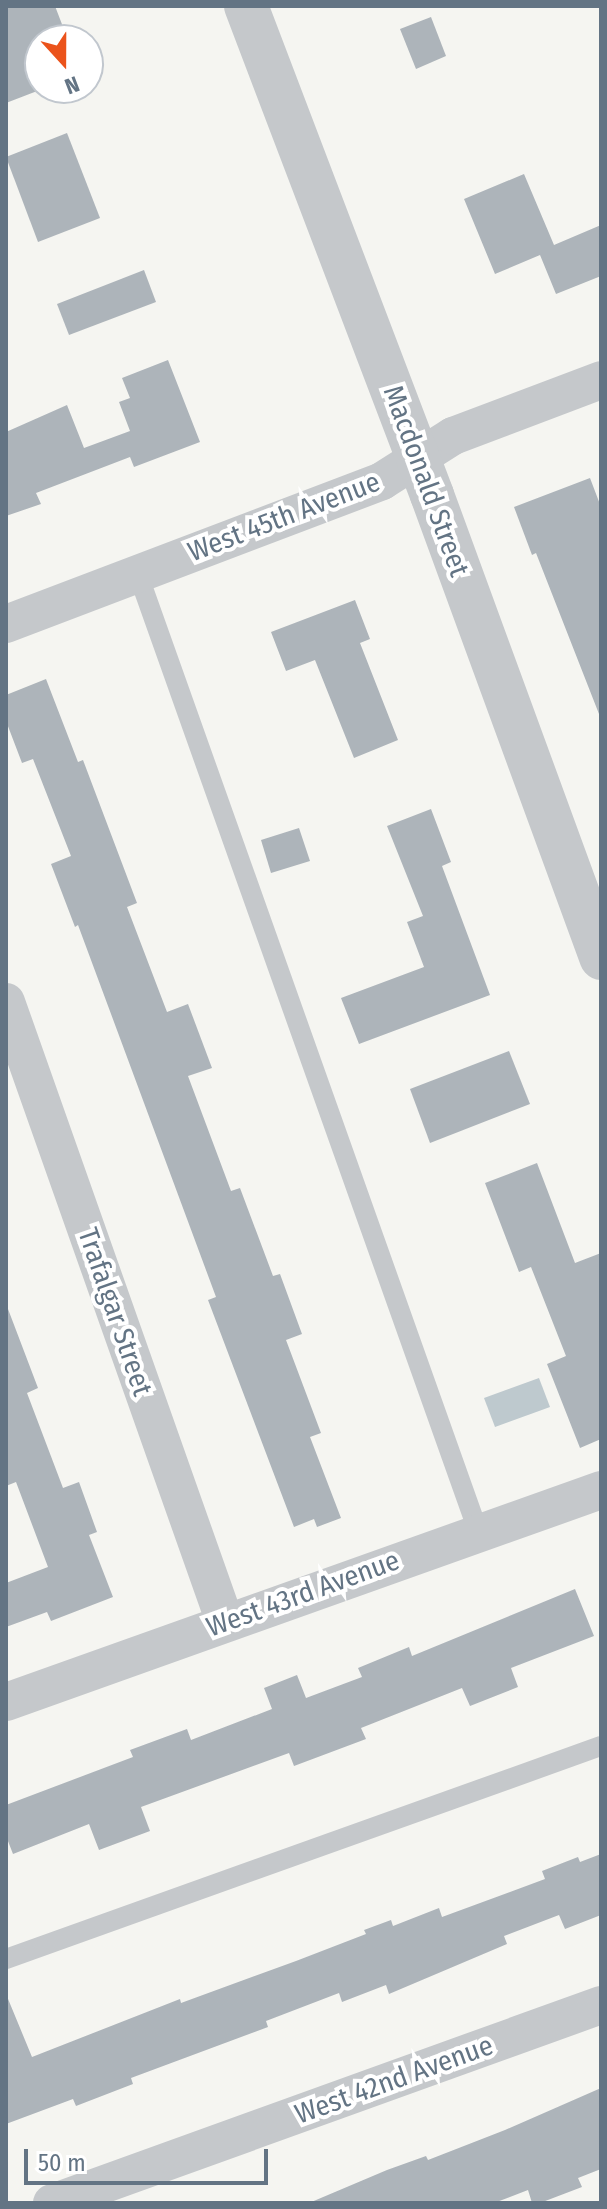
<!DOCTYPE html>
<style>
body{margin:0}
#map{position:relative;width:607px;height:2209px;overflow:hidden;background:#f5f5f1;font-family:"Fira Sans Condensed",sans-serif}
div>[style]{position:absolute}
.water>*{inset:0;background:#bec9ce}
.building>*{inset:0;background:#adb4ba}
.service>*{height:20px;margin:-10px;padding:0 10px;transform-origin:10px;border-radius:10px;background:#c5c8cb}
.minor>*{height:38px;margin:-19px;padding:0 19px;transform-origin:19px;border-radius:19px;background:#c5c8cb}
.tertiary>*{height:44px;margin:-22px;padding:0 22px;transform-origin:22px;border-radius:22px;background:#c5c8cb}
span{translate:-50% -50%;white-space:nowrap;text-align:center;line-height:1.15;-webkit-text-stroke:8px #fff;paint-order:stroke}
.street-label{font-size:28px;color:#637484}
.frame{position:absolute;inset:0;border:8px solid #637484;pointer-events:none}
.north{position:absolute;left:24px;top:24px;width:80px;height:80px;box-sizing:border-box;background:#fff;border:2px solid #c1c7ce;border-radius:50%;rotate:159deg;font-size:22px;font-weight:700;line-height:32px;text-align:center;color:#637484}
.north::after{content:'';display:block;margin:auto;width:28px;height:36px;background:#eb531b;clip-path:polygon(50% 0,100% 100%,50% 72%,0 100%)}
.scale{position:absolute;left:24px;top:2149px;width:244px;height:36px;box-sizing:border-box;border:4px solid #637484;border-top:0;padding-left:10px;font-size:24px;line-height:28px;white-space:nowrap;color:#637484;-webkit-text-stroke:6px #fff;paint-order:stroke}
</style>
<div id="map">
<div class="water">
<i style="clip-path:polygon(539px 1378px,550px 1407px,495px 1427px,484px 1398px)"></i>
</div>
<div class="building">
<i style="clip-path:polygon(6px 6px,55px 6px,68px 40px,40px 40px,40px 88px,45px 88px,6px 103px)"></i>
<i style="clip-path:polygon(431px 17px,446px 56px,416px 69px,400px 29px)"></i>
<i style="clip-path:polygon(67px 133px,100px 218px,38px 242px,6px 157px)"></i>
<i style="clip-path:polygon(524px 174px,554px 245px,601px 225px,601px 276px,556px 294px,540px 255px,495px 274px,464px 199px)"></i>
<i style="clip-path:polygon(144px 270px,156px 302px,69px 335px,57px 304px)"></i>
<i style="clip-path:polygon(168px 360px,200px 442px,134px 467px,130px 457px,36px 493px,41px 504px,6px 516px,6px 432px,67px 405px,84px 448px,130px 431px,119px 402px,130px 398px,122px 378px)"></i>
<i style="clip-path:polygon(590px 478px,601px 507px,599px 714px,536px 553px,532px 555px,514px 507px)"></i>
<i style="clip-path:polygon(355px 600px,370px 639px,360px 643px,398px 740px,354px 758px,315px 660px,286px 671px,271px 632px)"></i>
<i style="clip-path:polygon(46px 679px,78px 762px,83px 760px,137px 903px,127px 907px,167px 1012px,188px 1004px,212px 1068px,188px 1076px,231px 1191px,240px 1188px,273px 1276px,280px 1274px,302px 1334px,286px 1340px,321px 1433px,310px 1437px,341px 1518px,317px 1527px,314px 1519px,294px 1527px,208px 1300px,216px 1297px,78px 925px,75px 927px,51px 864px,71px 856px,33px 759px,22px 763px,6px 721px,6px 695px)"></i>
<i style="clip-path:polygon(431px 809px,451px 862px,442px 866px,490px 995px,359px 1044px,341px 998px,424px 967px,407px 922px,423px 916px,387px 826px)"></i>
<i style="clip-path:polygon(299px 828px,310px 861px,271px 873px,261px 840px)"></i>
<i style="clip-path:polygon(509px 1051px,530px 1104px,430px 1143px,410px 1089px)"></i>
<i style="clip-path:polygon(537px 1163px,575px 1263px,601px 1253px,601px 1439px,580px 1448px,547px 1364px,566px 1356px,531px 1267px,519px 1272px,485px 1183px)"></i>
<i style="clip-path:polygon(8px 1309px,38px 1388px,27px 1393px,63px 1488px,79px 1482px,97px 1532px,89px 1535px,113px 1597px,51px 1621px,47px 1612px,6px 1627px,6px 1583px,48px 1567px,16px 1482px,6px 1486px)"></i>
<i style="clip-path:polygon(575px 1589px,594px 1636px,511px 1668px,518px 1687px,470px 1706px,462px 1688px,361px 1728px,366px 1739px,294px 1766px,289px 1753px,141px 1807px,150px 1831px,99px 1850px,89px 1824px,13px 1854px,6px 1836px,6px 1805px,133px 1757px,130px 1750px,187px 1729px,191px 1740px,272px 1709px,264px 1688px,297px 1675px,306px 1698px,362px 1677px,358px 1668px,409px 1647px,412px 1656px)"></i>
<i style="clip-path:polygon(601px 1854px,601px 1915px,565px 1929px,559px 1915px,504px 1936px,507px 1944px,389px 1994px,386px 1985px,342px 2002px,339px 1993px,266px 2021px,268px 2027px,131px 2078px,133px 2084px,76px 2106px,73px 2099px,6px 2124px,6px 1994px,32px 2057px,180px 1999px,181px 2003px,296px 1961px,366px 1934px,364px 1930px,391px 1920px,393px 1926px,439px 1908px,442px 1917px,545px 1879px,542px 1871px,578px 1857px,580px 1862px)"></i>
<i style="clip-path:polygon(601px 2088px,601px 2169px,578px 2178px,582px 2187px,540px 2203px,532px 2203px,528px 2190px,494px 2203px,309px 2203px,387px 2170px,426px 2156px,428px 2160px,505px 2130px)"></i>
</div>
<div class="service">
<i style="left:138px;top:574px;width:1016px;rotate:70.44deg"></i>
<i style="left:6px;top:1959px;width:632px;rotate:-19.7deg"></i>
</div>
<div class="minor">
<i style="left:6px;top:624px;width:402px;rotate:-20.8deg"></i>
<i style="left:382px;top:481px;width:84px;rotate:-32.4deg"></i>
<i style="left:453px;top:436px;width:158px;rotate:-20.7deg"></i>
<i style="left:6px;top:1002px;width:658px;rotate:70.55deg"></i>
<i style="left:6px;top:1702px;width:632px;rotate:-19.61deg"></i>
<i style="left:52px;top:2203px;width:584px;rotate:-19.83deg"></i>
</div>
<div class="tertiary">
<i style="left:246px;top:6px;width:523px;rotate:69.17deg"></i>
<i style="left:432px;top:495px;width:493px;rotate:69.9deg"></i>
</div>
<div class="street-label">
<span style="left:426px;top:481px;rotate:70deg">Macdonald Street</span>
<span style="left:284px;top:517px;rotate:-21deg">West 45th Avenue</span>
<span style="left:115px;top:1312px;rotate:71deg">Trafalgar Street</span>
<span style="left:303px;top:1594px;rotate:-20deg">West 43rd Avenue</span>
<span style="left:394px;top:2080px;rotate:-20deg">West 42nd Avenue</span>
</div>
<div class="frame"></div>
<div class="north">N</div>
<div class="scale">50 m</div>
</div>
